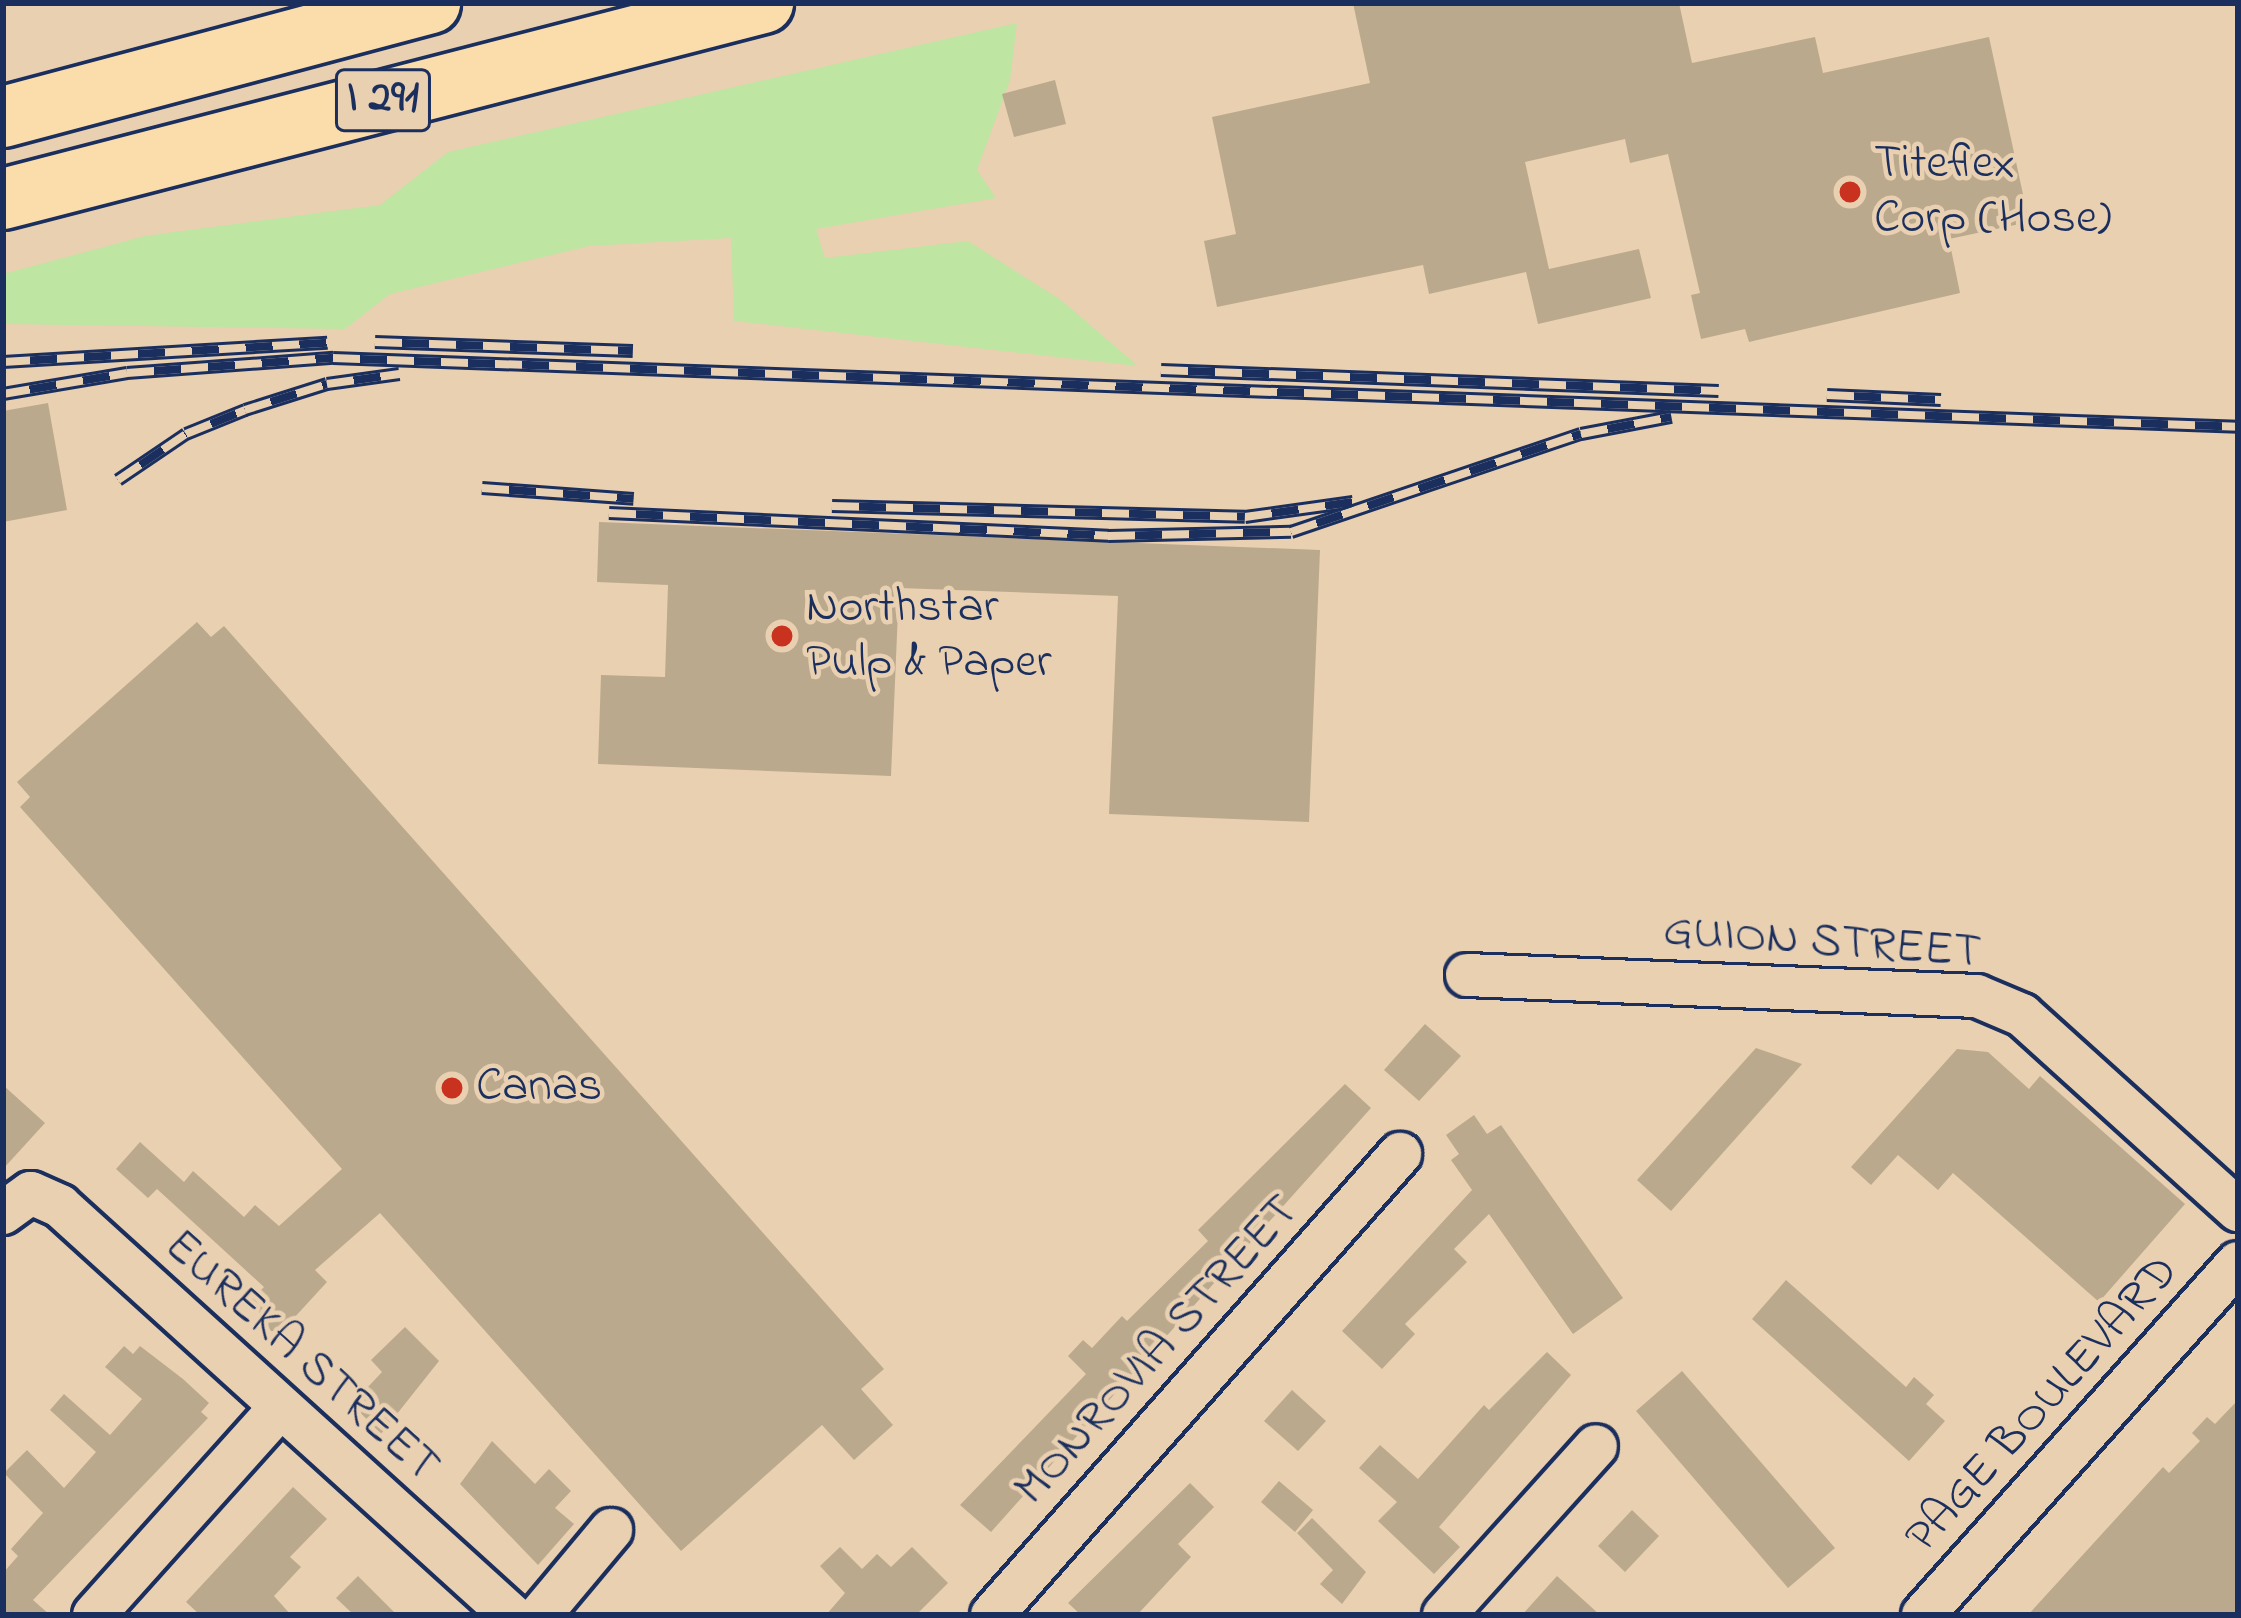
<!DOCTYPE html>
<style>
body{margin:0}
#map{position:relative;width:2241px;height:1618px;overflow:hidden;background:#e9d0b1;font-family:"Indie Flower",sans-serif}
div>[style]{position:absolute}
.green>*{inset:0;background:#bee5a1}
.building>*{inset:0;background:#bba98e}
.roads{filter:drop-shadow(3px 0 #1b2f5e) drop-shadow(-3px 0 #1b2f5e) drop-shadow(0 3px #1b2f5e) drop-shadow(0 -3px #1b2f5e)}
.minor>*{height:42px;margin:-21px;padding:0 21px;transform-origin:21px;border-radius:21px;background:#e9d0b1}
.highway>*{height:60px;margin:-30px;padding:0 30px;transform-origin:30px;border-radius:30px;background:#faddab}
.rail>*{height:14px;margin-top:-7px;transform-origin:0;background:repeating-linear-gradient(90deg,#e9d0b1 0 27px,#1b2f5e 0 54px);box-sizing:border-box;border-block:3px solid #1b2f5e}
.dots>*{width:33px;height:33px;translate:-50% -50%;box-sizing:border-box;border:6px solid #e9d0b1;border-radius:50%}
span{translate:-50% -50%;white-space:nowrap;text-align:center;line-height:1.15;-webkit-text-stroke:9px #e9d0b1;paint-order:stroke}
.shield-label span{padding:3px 9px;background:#e9d0b1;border:3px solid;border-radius:9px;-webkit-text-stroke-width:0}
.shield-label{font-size:45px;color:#1b2f5e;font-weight:700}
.poi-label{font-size:48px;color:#1b2f5e}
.left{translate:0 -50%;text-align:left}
.street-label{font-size:48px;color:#1b2f5e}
.frame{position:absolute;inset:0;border:6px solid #1b2f5e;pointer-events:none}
</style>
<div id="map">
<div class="green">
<i style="clip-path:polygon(1017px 23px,1010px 80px,977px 170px,996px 198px,816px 229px,825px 258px,968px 241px,1061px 300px,1138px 366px,734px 321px,731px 238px,589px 246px,390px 294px,345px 329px,3px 324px,3px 274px,145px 236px,380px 205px,448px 152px)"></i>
</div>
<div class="building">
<i style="clip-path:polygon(1353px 3px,1679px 3px,1692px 63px,1815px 37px,1823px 73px,1989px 37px,2029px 222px,1949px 239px,1960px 293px,1749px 342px,1745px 329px,1701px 339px,1691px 295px,1700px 293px,1668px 154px,1630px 163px,1625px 139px,1525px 162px,1549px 269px,1639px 249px,1651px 298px,1538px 324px,1526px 272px,1429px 294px,1423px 265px,1217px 307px,1204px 241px,1236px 234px,1212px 117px,1370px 83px)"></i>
<i style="clip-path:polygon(1055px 80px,1066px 124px,1014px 137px,1002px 94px)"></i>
<i style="clip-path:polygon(48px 403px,67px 510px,3px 522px,3px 411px)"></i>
<i style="clip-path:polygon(599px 522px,1320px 550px,1309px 822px,1109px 814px,1118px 596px,899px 588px,891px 776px,598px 764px,601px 675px,665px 677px,668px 585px,597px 582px)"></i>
<i style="clip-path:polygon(197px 622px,211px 637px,224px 626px,884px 1369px,861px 1389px,893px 1425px,854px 1460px,822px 1425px,681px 1551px,380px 1213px,315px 1270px,327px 1282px,282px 1331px,271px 1331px,251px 1300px,264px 1287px,157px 1189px,148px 1198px,116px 1169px,140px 1142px,184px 1182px,193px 1171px,244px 1217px,255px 1205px,279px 1226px,342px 1169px,20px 807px,30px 797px,17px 782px)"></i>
<i style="clip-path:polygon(1425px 1024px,1461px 1056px,1419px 1101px,1384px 1070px)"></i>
<i style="clip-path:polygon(1756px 1048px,1802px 1064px,1671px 1211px,1637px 1180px)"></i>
<i style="clip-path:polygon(1957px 1049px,1988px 1052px,2029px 1089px,2040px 1076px,2185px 1204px,2099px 1302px,1953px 1173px,1938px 1190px,1898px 1155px,1871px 1185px,1851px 1167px)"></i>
<i style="clip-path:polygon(1345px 1084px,1371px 1108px,991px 1532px,960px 1505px,1086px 1374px,1068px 1356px,1083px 1340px,1092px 1348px,1122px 1316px,1127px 1321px,1208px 1241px,1198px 1230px)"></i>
<i style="clip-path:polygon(3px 1085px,45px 1123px,3px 1169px)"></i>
<i style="clip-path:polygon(1474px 1115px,1487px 1134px,1501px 1125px,1623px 1298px,1573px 1334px,1489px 1214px,1454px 1249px,1467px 1262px,1405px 1324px,1415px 1334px,1382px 1369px,1342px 1331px,1472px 1190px,1451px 1160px,1459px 1154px,1446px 1135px)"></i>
<i style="clip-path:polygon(1786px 1280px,1906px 1387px,1914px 1377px,1934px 1395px,1926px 1404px,1945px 1421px,1909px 1461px,1752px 1319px)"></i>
<i style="clip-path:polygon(405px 1327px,439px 1361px,381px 1434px,352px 1404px,382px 1372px,371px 1360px)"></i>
<i style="clip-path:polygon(124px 1346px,133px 1354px,140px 1346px,183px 1379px,209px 1403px,201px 1412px,208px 1418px,33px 1600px,50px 1615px,3px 1615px,3px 1573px,18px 1556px,11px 1549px,43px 1513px,4px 1473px,27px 1450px,64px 1488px,96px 1452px,50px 1410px,64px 1394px,110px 1435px,142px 1399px,105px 1367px)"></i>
<i style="clip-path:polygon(1547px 1352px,1571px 1375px,1439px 1527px,1460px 1547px,1434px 1574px,1378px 1521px,1397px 1502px,1359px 1468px,1380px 1445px,1418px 1479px,1484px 1405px,1489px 1410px)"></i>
<i style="clip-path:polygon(1682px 1371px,1835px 1548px,1788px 1588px,1636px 1411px)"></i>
<i style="clip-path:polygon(1292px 1390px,1326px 1421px,1298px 1451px,1264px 1421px)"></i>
<i style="clip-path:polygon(2238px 1400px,2238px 1615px,2028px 1615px,2163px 1467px,2169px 1473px,2200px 1441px,2192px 1433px,2207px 1417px,2215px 1424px)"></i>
<i style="clip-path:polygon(492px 1441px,535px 1484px,549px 1469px,571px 1491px,555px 1508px,574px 1524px,538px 1565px,460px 1484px)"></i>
<i style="clip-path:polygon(1279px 1481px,1313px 1510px,1295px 1532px,1261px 1502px)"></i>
<i style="clip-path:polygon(1190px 1483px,1214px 1507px,1178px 1544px,1191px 1557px,1137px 1615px,1081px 1615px,1068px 1603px)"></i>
<i style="clip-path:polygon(293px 1487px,327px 1519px,290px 1557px,301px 1567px,274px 1596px,291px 1615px,200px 1615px,186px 1602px)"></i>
<i style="clip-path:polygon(1632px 1510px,1659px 1536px,1625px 1572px,1598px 1546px)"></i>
<i style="clip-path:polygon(1312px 1518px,1366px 1572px,1342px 1604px,1320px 1584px,1333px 1570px,1297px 1533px)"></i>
<i style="clip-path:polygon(840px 1547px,862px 1569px,877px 1554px,891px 1567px,912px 1547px,948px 1583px,916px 1615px,826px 1615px,845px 1593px,820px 1566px)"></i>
<i style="clip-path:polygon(358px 1576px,397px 1615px,354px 1615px,336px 1598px)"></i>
<i style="clip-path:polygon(1557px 1576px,1600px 1615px,1522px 1615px)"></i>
</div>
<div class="roads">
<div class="minor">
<i style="left:1467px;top:975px;width:510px;rotate:2.36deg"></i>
<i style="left:1977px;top:996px;width:49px;rotate:22.9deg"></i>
<i style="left:2022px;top:1015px;width:291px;rotate:42.1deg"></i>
<i style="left:3px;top:1213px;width:34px;rotate:-36deg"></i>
<i style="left:31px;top:1193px;width:32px;rotate:24deg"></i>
<i style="left:60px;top:1206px;width:609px;rotate:42.2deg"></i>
<i style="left:94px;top:1615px;width:277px;rotate:-48.1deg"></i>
<i style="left:540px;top:1615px;width:111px;rotate:-50.1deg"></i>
<i style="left:992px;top:1615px;width:616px;rotate:-48.49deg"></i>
<i style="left:1444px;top:1615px;width:227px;rotate:-48deg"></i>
<i style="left:1923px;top:1615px;width:472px;rotate:-48.2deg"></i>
</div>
<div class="highway">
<i style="left:3px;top:117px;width:442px;rotate:-14.9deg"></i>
<i style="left:3px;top:199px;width:785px;rotate:-14.46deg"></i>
</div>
</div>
<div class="rail">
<i style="left:375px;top:342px;width:258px;rotate:2deg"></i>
<i style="left:3px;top:362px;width:325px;rotate:-3.4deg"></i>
<i style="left:1161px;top:370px;width:558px;rotate:2.16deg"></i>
<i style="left:3px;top:394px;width:126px;rotate:-9.6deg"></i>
<i style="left:127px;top:373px;width:207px;rotate:-4.2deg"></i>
<i style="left:333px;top:358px;width:1906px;rotate:2.07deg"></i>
<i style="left:1827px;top:395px;width:114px;rotate:2.5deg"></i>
<i style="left:118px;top:480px;width:82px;rotate:-34.1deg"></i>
<i style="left:186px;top:434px;width:64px;rotate:-22.1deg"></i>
<i style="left:245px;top:410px;width:86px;rotate:-17.6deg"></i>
<i style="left:327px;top:384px;width:73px;rotate:-7.9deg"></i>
<i style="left:482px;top:488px;width:152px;rotate:4.1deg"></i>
<i style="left:832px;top:506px;width:413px;rotate:1.5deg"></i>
<i style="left:1245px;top:517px;width:109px;rotate:-7.9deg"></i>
<i style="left:609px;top:513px;width:500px;rotate:2.6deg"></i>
<i style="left:1108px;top:536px;width:183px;rotate:-1.3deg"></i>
<i style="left:1291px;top:532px;width:306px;rotate:-18.7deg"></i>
<i style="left:1581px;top:434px;width:92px;rotate:-10.7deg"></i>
</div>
<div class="dots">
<i style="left:1850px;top:192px;background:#c8321e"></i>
<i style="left:782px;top:636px;background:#c8321e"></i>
<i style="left:452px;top:1088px;background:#c8321e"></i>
</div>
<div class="shield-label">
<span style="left:383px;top:100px">I 291</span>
</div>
<div class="poi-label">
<span class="left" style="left:1874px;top:192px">Titeflex<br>Corp (Hose)</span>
<span class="left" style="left:806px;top:636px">Northstar<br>Pulp &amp; Paper</span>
<span class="left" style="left:476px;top:1088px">Canas</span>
</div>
<div class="street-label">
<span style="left:1822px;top:943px;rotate:4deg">GUION STREET</span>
<span style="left:1158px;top:1351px;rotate:-48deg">MONROVIA STREET</span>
<span style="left:301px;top:1357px;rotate:42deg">EUREKA STREET</span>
<span style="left:2043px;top:1405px;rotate:-48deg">PAGE BOULEVARD</span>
</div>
<div class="frame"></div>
</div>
